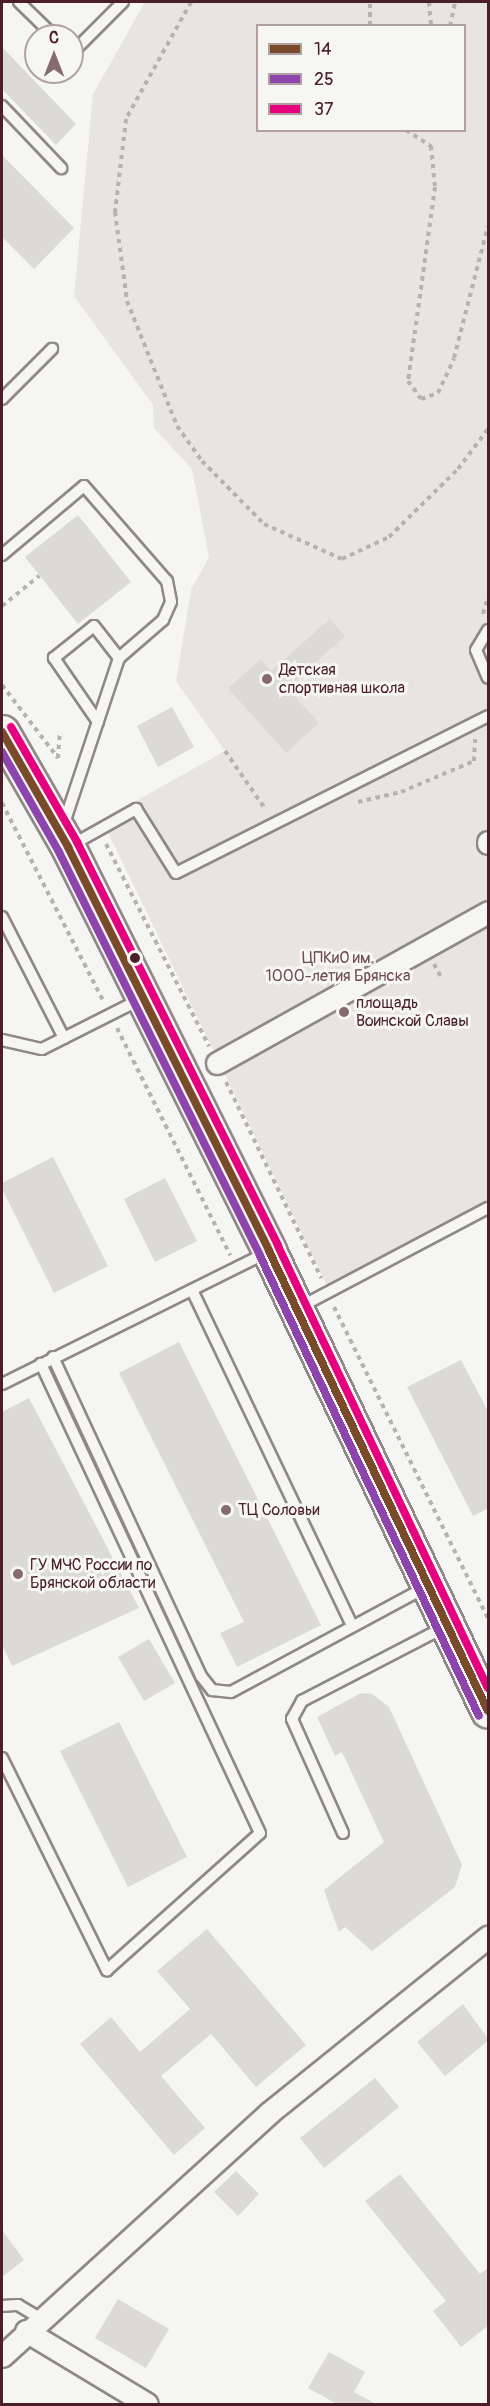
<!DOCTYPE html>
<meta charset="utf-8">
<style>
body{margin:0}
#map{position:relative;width:490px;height:2406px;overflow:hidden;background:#f5f5f3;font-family:Pangolin,sans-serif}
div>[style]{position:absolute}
.green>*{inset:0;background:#e8e4e2}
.building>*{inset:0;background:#dcdad9}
.path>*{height:4px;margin-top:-2px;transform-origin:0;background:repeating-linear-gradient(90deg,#b6b2b2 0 4.5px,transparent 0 9px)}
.roads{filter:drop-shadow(2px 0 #8f8788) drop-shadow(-2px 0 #8f8788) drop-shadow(0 2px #8f8788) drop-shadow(0 -2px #8f8788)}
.lane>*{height:10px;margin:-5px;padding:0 5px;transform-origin:5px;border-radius:5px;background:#f5f5f3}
.street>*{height:21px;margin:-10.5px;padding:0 10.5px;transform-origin:10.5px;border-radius:10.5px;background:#f5f5f3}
.primary>*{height:33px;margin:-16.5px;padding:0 16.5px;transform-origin:16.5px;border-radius:16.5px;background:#f5f5f3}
.bus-1>*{height:8px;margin:-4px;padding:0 4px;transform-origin:4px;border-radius:4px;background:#7a4b2a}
.bus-2>*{height:8px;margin:-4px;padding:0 4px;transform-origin:4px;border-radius:4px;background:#8e44ad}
.bus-3>*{height:8px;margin:-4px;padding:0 4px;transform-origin:4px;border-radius:4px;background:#e5007d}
.dots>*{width:16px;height:16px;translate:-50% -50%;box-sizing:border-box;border:3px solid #f6f6f2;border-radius:50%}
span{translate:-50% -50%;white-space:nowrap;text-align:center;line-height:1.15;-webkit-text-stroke:6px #f6f6f2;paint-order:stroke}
.poi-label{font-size:16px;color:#4a1f2b}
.left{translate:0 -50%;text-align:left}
.park-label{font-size:16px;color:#6f4d56}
.frame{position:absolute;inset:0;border:3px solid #4a1f2b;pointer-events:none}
.legend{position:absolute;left:256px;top:24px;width:210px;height:108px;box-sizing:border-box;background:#f6f6f2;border:2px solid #b1a0a2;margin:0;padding:8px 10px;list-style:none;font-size:18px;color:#4a1f2b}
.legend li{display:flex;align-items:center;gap:12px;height:30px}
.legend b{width:30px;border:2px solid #b1a0a2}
.north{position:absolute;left:24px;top:24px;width:60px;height:60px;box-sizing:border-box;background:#f6f6f2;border:2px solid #b1a0a2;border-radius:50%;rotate:0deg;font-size:16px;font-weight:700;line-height:24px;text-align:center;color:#4a1f2b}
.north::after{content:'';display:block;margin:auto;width:21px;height:27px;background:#866a71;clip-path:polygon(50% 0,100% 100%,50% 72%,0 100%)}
</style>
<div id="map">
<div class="green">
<i style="clip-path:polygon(evenodd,145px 2px,488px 2px,488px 1214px,331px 1294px,102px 820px,225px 751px,176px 681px,191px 590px,209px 557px,192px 469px,154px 428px,153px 405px,74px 296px,93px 94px,145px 2px,258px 26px,464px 26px,464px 130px,258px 130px,258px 26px)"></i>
</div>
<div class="building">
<i style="clip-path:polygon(2px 47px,76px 124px,56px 145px,2px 89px)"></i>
<i style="clip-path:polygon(2px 155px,74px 228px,34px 269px,2px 237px)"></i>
<i style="clip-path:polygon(78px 515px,131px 582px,78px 624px,25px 557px)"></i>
<i style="clip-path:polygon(330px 619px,345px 636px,287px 688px,319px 723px,286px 753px,228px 688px,261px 659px,271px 671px)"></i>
<i style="clip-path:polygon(172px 707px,194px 747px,158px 767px,137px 726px)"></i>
<i style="clip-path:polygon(53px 1157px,108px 1266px,54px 1293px,2px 1189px,2px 1183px)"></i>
<i style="clip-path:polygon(165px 1178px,197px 1241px,155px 1262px,124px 1199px)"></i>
<i style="clip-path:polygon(179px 1342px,321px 1625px,237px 1667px,220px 1633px,244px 1622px,119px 1373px)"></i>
<i style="clip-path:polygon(461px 1360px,489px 1413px,489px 1508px,473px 1516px,407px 1387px)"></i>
<i style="clip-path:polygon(29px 1398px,139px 1608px,12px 1666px,2px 1645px,2px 1412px)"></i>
<i style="clip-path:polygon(149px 1639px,175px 1683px,144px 1701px,118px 1657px)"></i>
<i style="clip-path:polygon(361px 1693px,372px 1694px,389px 1707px,462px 1865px,455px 1887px,372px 1951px,345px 1927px,339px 1932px,324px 1890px,384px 1842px,342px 1752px,335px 1756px,317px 1717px)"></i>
<i style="clip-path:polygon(119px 1722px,187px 1857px,128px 1887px,60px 1751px)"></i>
<i style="clip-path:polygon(207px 1929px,306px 2045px,256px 2087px,211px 2034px,161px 2076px,205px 2128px,174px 2155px,80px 2044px,111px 2017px,140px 2052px,190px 2009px,157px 1971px)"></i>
<i style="clip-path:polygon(463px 2004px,489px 2040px,445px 2076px,417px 2042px)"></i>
<i style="clip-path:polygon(375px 2078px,399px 2107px,324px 2168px,300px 2138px)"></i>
<i style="clip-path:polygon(236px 2171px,259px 2194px,238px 2216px,214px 2192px)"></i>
<i style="clip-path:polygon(400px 2174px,480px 2274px,489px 2267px,489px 2325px,461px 2347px,433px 2311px,446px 2301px,365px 2201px)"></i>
<i style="clip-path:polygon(2px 2230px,24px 2260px,2px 2277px)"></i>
<i style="clip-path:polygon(118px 2299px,169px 2329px,146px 2368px,95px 2338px)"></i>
<i style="clip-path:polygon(329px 2352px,365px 2372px,354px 2392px,376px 2404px,337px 2404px,308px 2388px)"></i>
</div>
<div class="path">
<i style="left:191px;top:2px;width:134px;rotate:119.1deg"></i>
<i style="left:126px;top:119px;width:94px;rotate:96.7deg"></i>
<i style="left:115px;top:212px;width:90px;rotate:82.3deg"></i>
<i style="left:127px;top:301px;width:135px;rotate:68.2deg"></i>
<i style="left:177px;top:426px;width:43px;rotate:54.5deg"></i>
<i style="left:202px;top:461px;width:88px;rotate:45.5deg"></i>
<i style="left:264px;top:524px;width:85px;rotate:24.2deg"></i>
<i style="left:342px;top:559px;width:52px;rotate:-25.1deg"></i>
<i style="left:389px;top:537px;width:97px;rotate:-44.6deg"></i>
<i style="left:458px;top:469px;width:50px;rotate:-53.1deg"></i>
<i style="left:429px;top:2px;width:24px;rotate:85deg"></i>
<i style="left:370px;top:26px;width:24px;rotate:-90deg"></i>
<i style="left:450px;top:26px;width:25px;rotate:-78deg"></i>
<i style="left:406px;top:130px;width:30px;rotate:33deg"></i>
<i style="left:431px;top:146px;width:41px;rotate:84.4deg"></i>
<i style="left:435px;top:187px;width:196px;rotate:97.9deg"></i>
<i style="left:408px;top:381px;width:22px;rotate:54deg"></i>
<i style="left:421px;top:399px;width:18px;rotate:-19deg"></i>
<i style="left:438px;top:393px;width:38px;rotate:-65deg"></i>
<i style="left:454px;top:358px;width:136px;rotate:-75.6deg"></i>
<i style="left:2px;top:606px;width:48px;rotate:-39deg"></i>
<i style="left:483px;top:614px;width:19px;rotate:-74deg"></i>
<i style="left:2px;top:685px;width:92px;rotate:52.5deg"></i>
<i style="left:225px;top:751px;width:72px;rotate:55.2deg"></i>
<i style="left:58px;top:758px;width:27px;rotate:-86deg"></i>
<i style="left:358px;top:802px;width:44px;rotate:-13.1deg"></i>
<i style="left:401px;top:792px;width:79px;rotate:-23deg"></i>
<i style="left:474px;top:761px;width:22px;rotate:-87deg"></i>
<i style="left:2px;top:803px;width:221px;rotate:62.9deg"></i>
<i style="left:106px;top:844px;width:227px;rotate:63deg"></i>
<i style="left:434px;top:964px;width:15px;rotate:62deg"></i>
<i style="left:117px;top:1028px;width:254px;rotate:63.5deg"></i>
<i style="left:226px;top:1082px;width:218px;rotate:64.1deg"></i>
<i style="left:334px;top:1307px;width:348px;rotate:63.7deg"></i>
</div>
<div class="roads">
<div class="lane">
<i style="left:19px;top:2px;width:49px;rotate:44.2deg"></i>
<i style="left:72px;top:53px;width:72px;rotate:-45deg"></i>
<i style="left:2px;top:106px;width:86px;rotate:46.4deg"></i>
<i style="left:2px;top:399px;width:71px;rotate:-45deg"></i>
<i style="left:2px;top:555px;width:107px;rotate:-40.1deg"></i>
<i style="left:84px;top:486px;width:126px;rotate:48.9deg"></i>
<i style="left:167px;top:581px;width:21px;rotate:79deg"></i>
<i style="left:171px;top:602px;width:20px;rotate:114deg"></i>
<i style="left:163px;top:620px;width:58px;rotate:139.2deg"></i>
<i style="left:119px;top:658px;width:177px;rotate:108.4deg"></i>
<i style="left:488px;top:630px;width:23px;rotate:121deg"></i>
<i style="left:476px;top:650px;width:30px;rotate:67deg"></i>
<i style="left:98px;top:722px;width:78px;rotate:-124.5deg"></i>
<i style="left:54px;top:658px;width:51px;rotate:-38.7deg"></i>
<i style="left:94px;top:626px;width:41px;rotate:52deg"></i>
<i style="left:70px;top:846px;width:76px;rotate:-29.3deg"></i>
<i style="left:136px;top:809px;width:75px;rotate:58deg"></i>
<i style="left:176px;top:873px;width:349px;rotate:-26.7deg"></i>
<i style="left:2px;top:917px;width:136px;rotate:62.9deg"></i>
<i style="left:2px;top:1040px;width:41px;rotate:12.7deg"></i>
<i style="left:42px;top:1049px;width:111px;rotate:-26.8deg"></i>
<i style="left:192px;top:1290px;width:372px;rotate:64.5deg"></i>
<i style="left:300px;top:1307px;width:212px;rotate:-27.8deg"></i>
<i style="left:53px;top:1357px;width:352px;rotate:65.1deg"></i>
<i style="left:201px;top:1676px;width:18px;rotate:52deg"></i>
<i style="left:212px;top:1690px;width:19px;rotate:6deg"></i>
<i style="left:231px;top:1692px;width:219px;rotate:-28.3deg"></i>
<i style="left:2px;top:1384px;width:295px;rotate:-26.4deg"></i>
<i style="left:2px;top:1758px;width:237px;rotate:63.7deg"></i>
<i style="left:107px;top:1970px;width:205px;rotate:-41.8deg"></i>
<i style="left:260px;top:1833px;width:518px;rotate:-115.03deg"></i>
<i style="left:343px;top:1833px;width:125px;rotate:-114.1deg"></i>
<i style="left:292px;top:1719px;width:21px;rotate:-61deg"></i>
<i style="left:302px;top:1701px;width:159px;rotate:-27.4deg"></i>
<i style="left:2px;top:2306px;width:16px;rotate:-4deg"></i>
<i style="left:18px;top:2305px;width:26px;rotate:31deg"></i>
</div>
<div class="street">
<i style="left:488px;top:842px;width:1px;rotate:90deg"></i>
<i style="left:217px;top:1063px;width:310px;rotate:-29.1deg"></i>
<i style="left:26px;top:2331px;width:141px;rotate:31.1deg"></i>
<i style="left:2px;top:2356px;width:362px;rotate:-42.3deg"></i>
<i style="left:270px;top:2112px;width:280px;rotate:-38.8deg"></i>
</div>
<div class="primary">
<i style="left:2px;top:732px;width:133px;rotate:60.1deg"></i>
<i style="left:68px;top:847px;width:451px;rotate:63.5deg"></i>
<i style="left:269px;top:1251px;width:509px;rotate:64.54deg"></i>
</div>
</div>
<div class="bus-1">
<i style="left:2px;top:732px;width:133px;rotate:60.1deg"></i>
<i style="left:68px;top:847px;width:451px;rotate:63.5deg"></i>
<i style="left:269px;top:1251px;width:509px;rotate:64.54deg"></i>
</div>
<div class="bus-2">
<i style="left:2px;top:752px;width:115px;rotate:60.3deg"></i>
<i style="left:59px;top:852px;width:451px;rotate:63.5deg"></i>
<i style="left:260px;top:1256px;width:509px;rotate:64.54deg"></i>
</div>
<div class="bus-3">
<i style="left:11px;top:727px;width:133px;rotate:60.1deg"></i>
<i style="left:77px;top:842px;width:451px;rotate:63.5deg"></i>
<i style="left:278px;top:1246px;width:489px;rotate:64.6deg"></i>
</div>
<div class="dots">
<i style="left:267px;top:679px;background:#866a71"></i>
<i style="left:135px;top:958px;background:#4a1f2b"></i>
<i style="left:344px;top:1012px;background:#866a71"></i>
<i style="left:226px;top:1510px;background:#866a71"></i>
<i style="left:18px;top:1574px;background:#866a71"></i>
</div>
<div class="poi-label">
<span class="left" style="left:279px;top:679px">Детская<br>спортивная школа</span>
<span class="left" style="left:356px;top:1012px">площадь<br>Воинской Славы</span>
<span class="left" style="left:238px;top:1510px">ТЦ Соловьи</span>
<span class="left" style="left:30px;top:1574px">ГУ МЧС России по<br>Брянской области</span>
</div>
<div class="park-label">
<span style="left:338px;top:967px">ЦПКиО им.<br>1000-летия Брянска</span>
</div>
<div class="frame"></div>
<ul class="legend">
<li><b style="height:8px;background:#7a4b2a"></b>14</li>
<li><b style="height:8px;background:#8e44ad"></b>25</li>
<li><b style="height:8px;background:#e5007d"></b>37</li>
</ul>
<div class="north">С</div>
</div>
